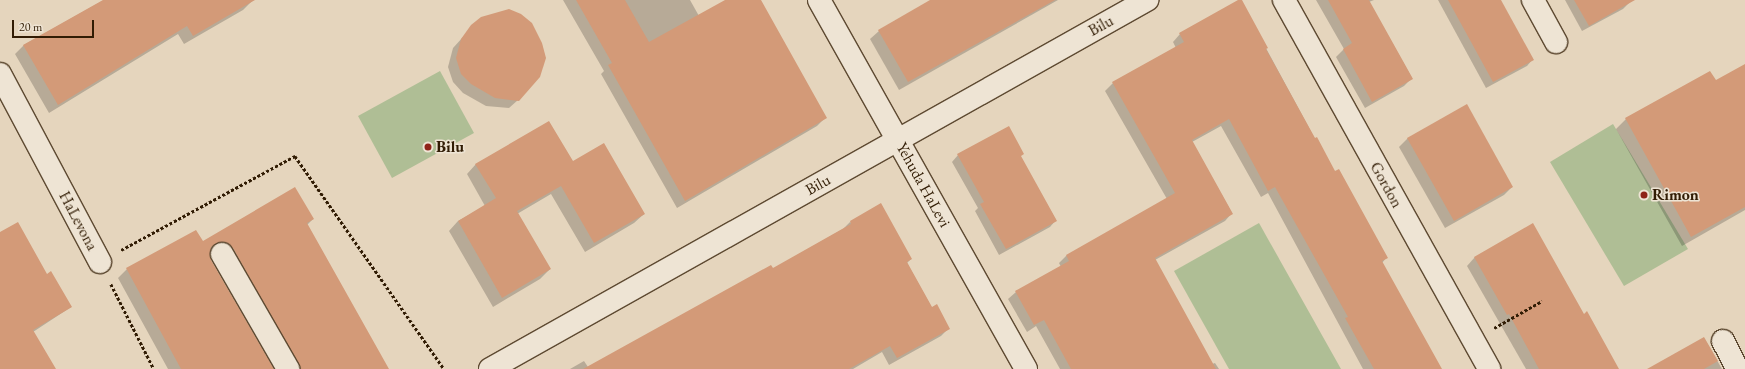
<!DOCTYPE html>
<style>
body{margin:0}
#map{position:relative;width:1745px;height:369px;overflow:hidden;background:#e5d5bd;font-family:"EB Garamond",serif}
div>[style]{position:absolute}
.green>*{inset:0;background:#afbe95}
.shadow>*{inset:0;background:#0003}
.building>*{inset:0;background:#d39a78}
.path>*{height:2.5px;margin-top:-1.25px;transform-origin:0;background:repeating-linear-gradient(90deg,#311c04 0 3px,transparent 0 5px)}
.roads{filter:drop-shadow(1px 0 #5e4a32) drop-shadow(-1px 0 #5e4a32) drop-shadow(0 1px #5e4a32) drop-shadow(0 -1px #5e4a32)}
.minor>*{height:22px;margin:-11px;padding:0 11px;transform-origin:11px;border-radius:11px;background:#eee4d4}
.dots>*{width:11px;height:11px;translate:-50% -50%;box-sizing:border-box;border:2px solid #eee4d4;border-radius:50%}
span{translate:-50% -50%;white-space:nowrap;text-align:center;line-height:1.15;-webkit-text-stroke:3px #eee4d4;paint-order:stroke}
.street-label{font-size:16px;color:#311c04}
.poi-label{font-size:16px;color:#311c04;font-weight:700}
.left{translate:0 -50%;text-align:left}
.scale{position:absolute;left:12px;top:20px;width:82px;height:18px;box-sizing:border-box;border:2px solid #311c04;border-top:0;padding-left:5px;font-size:12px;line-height:14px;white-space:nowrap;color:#311c04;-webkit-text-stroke:3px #eee4d4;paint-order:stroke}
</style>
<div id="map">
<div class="green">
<i style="clip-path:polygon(440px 71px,474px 133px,392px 178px,358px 116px)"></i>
<i style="clip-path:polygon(1613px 124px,1688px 249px,1624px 286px,1550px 162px)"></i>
<i style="clip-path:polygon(1259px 223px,1341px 369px,1229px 369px,1174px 271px)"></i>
</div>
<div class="shadow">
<i style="clip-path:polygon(104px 0,251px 0,252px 1px,243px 10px,184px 44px,178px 34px,49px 113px,15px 54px,24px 45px)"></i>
<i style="clip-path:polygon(563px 0,690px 0,699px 16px,727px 0,760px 0,825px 118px,817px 126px,677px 208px,601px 74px,604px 71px)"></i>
<i style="clip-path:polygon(932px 0,1058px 0,899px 90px,870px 39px,879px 31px)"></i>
<i style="clip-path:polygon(1240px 0,1315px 139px,1387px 257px,1382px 263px,1441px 369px,1363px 369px,1268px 193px,1261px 197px,1221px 126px,1192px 142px,1232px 213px,1225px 221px,1155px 260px,1212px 364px,1215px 363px,1219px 369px,1060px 369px,1036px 326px,1027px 332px,1008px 299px,1016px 292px,1061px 267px,1059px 263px,1066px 256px,1167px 199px,1105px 91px,1113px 83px,1176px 48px,1173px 42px,1180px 34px)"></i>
<i style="clip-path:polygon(1316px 0,1374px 0,1369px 2px,1412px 78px,1404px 86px,1365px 108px,1336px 57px,1344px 49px)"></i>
<i style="clip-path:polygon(1438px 0,1497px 0,1533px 59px,1527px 66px,1486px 88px)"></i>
<i style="clip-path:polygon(1565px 0,1627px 0,1629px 3px,1623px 9px,1582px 31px)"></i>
<i style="clip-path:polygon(473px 26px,518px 100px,509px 108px,486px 106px,463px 93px,453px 82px,448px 67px,453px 48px)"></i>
<i style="clip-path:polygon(1745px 65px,1745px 210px,1682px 246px,1616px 129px,1626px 119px,1710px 72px,1715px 82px)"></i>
<i style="clip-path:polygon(1408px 138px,1512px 187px,1504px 195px,1445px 228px,1399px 147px)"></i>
<i style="clip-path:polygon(958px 155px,1020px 157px,1056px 220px,1050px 227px,999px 255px,975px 211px,978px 208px,952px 162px)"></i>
<i style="clip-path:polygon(572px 163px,644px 214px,634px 223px,585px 252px,551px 194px,517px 214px,550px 269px,540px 279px,493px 307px,449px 231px,458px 221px,485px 206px,467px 174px,476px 164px)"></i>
<i style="clip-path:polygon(313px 219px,307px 225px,378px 369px,306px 369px,250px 272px,237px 279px,212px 250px,210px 260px,271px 369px,168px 369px,118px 278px,127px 269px,196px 231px,202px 243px)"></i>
<i style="clip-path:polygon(850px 222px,911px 259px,907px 263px,932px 308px,949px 328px,941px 336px,889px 365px,882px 352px,853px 369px,570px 369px,584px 361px,588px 367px,773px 269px,843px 229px)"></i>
<i style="clip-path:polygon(0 233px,47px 275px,71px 307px,33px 332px,55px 369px,0 369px)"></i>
<i style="clip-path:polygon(1475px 257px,1583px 315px,1618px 369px,1526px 369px,1467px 266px)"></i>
<i style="clip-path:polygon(1704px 338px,1722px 369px,1659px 369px)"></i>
</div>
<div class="building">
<i style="clip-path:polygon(103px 0,255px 0,193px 36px,187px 26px,58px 105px,23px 45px)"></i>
<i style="clip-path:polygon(576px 0,625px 0,649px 42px,725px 0,761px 0,827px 118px,685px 201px,608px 65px,612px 63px)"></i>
<i style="clip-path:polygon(930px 0,1055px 0,908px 82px,878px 30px)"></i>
<i style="clip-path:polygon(1238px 0,1242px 0,1268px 48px,1266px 49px,1315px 138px,1317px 137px,1335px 171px,1339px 169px,1388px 258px,1382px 261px,1442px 369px,1374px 369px,1345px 318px,1348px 317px,1275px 187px,1268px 191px,1229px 119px,1192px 140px,1233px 214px,1155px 258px,1216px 369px,1071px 369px,1044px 320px,1034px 325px,1015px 291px,1069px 261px,1066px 255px,1175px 193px,1112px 82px,1184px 42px,1179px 33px)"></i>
<i style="clip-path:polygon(1328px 0,1369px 0,1413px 79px,1372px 102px,1343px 49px,1352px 43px)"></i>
<i style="clip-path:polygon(1448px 0,1501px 0,1534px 60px,1493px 82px)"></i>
<i style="clip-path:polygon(1574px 0,1635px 0,1589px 26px)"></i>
<i style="clip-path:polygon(509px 9px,521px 14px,532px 23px,542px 43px,546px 58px,540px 77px,519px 101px,495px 98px,471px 84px,461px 74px,456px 58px,461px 39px,471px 25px,481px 17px)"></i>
<i style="clip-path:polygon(1745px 64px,1745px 207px,1691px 237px,1625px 118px,1710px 71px,1716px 80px)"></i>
<i style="clip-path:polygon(1467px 104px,1513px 187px,1454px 221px,1407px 138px)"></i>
<i style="clip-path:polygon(549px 121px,573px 161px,604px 143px,645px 214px,594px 243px,561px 186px,517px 211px,551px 269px,502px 298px,458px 221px,496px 198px,475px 164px)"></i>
<i style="clip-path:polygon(1009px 126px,1024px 154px,1021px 156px,1057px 221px,1006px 249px,980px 204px,984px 202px,957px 154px)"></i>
<i style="clip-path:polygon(295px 187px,314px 219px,307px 223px,389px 369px,300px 369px,233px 248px,222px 242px,211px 247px,211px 260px,274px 369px,181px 369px,126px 268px,196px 230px,203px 241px)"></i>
<i style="clip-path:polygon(881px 203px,912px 259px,907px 262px,932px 307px,937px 304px,950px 329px,897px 358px,890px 346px,849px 369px,583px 369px,771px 265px,773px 268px,851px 224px,850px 221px)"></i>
<i style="clip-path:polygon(18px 222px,47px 274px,51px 271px,72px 307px,33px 330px,56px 369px,0 369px,0 232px)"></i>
<i style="clip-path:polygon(1533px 223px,1584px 314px,1587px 311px,1619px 369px,1539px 369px,1509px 314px,1507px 315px,1474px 257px)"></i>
<i style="clip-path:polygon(1704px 337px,1718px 361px,1704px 369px,1647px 369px)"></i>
</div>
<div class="path">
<i style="left:121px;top:250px;width:198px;rotate:-28.4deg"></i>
<i style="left:295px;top:156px;width:260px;rotate:55deg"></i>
<i style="left:111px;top:284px;width:95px;rotate:63.2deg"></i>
<i style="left:1494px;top:328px;width:55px;rotate:-29.4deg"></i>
</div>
<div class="roads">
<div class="minor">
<i style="left:819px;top:0;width:423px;rotate:60.7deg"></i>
<i style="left:1284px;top:0;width:422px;rotate:60.9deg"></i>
<i style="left:1533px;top:0;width:48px;rotate:61.3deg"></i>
<i style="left:0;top:74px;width:213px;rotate:62deg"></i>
<i style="left:222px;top:254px;width:133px;rotate:60.1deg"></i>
<i style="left:1723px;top:341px;width:31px;rotate:63deg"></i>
<i style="left:490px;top:369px;width:754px;rotate:-29.32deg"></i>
</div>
</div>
<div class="dots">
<i style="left:428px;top:147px;background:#8f2418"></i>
<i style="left:1644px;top:195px;background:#8f2418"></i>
</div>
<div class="street-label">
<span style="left:1101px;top:26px;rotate:-29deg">Bilu</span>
<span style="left:818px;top:185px;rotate:-29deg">Bilu</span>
<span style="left:923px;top:185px;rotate:61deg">Yehuda HaLevi</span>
<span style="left:1386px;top:185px;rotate:61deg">Gordon</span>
<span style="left:78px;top:221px;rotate:62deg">HaLevona</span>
</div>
<div class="poi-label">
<span class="left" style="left:436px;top:147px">Bilu</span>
<span class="left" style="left:1652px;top:195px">Rimon</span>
</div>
<div class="scale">20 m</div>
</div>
